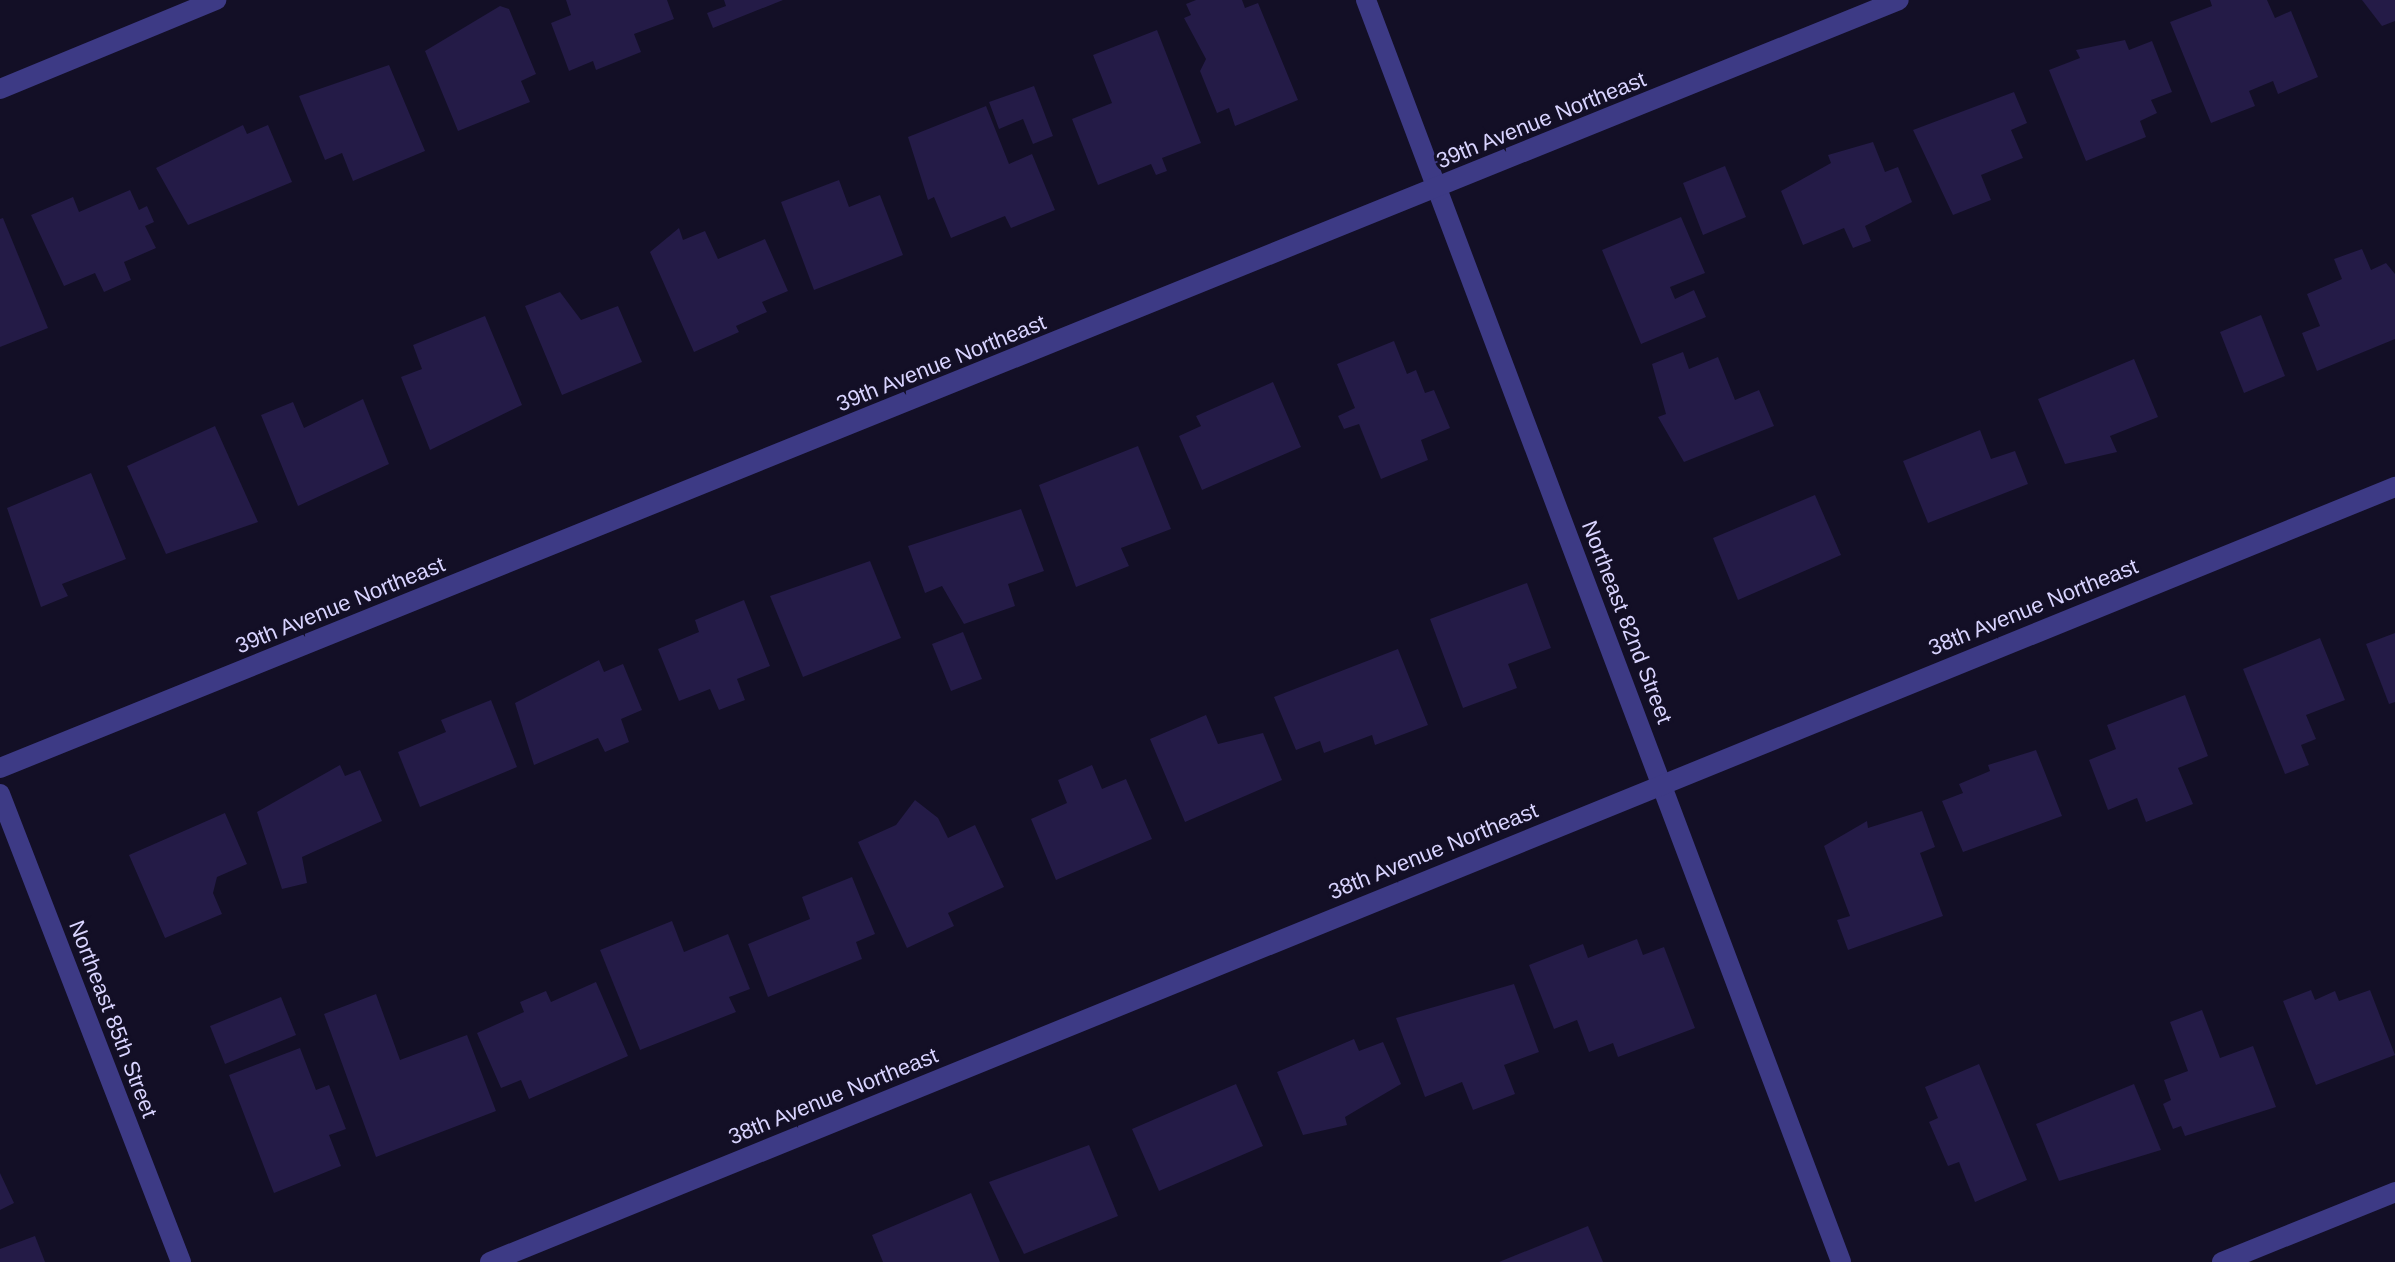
<!DOCTYPE html>
<style>
body{margin:0}
#map{position:relative;width:2395px;height:1262px;overflow:hidden;background:#130f26;font-family:Helvetica,sans-serif}
div>[style]{position:absolute}
.building>*{inset:0;background:#241b47}
.minor>*{height:20px;margin:-10px;padding:0 10px;transform-origin:10px;border-radius:10px;background:#3d3a85}
.tertiary>*{height:20px;margin:-10px;padding:0 10px;transform-origin:10px;border-radius:10px;background:#3d3a85}
span{translate:-50% -50%;white-space:nowrap;text-align:center;line-height:1.15;-webkit-text-stroke:6px #130f26;paint-order:stroke}
.street-label{font-size:22px;color:#d9d4ff}
</style>
<div id="map">
<div class="building">
<i style="clip-path:polygon(566px 0,667px 0,674px 19px,634px 34px,641px 52px,596px 70px,593px 61px,569px 71px,551px 23px,571px 15px)"></i>
<i style="clip-path:polygon(724px 0,783px 0,713px 28px,707px 13px,726px 6px)"></i>
<i style="clip-path:polygon(1196px 0,1242px 0,1245px 8px,1258px 3px,1298px 100px,1235px 126px,1229px 108px,1217px 113px,1200px 71px,1206px 59px,1184px 18px,1191px 15px,1186px 4px)"></i>
<i style="clip-path:polygon(2210px 0,2267px 0,2275px 18px,2291px 11px,2318px 77px,2278px 94px,2273px 81px,2249px 91px,2255px 106px,2211px 123px,2170px 22px,2212px 6px)"></i>
<i style="clip-path:polygon(2362px 0,2395px 0,2395px 21px,2382px 26px)"></i>
<i style="clip-path:polygon(500px 6px,509px 9px,536px 74px,521px 81px,530px 102px,458px 131px,425px 51px)"></i>
<i style="clip-path:polygon(1157px 30px,1201px 143px,1162px 158px,1167px 171px,1156px 175px,1151px 164px,1098px 185px,1072px 119px,1112px 103px,1093px 55px)"></i>
<i style="clip-path:polygon(2125px 40px,2129px 50px,2152px 41px,2172px 92px,2151px 100px,2157px 113px,2140px 121px,2146px 137px,2086px 161px,2049px 70px,2080px 58px,2076px 50px)"></i>
<i style="clip-path:polygon(389px 65px,425px 151px,353px 181px,342px 153px,325px 160px,299px 96px)"></i>
<i style="clip-path:polygon(1034px 86px,1053px 136px,1033px 144px,1023px 119px,999px 129px,989px 102px)"></i>
<i style="clip-path:polygon(2014px 92px,2027px 123px,2011px 130px,2023px 158px,1981px 175px,1991px 200px,1953px 215px,1913px 130px)"></i>
<i style="clip-path:polygon(986px 106px,1009px 164px,1032px 154px,1055px 210px,1011px 228px,1005px 216px,951px 238px,934px 197px,928px 200px,908px 137px)"></i>
<i style="clip-path:polygon(243px 125px,247px 134px,268px 125px,292px 182px,188px 225px,156px 168px)"></i>
<i style="clip-path:polygon(1873px 142px,1885px 172px,1898px 167px,1912px 202px,1865px 226px,1871px 241px,1853px 248px,1844px 228px,1803px 245px,1781px 191px,1831px 163px,1828px 155px)"></i>
<i style="clip-path:polygon(1725px 166px,1746px 217px,1703px 235px,1683px 183px)"></i>
<i style="clip-path:polygon(839px 180px,849px 207px,880px 195px,903px 255px,814px 290px,781px 202px)"></i>
<i style="clip-path:polygon(130px 190px,139px 210px,147px 206px,154px 222px,145px 226px,156px 248px,124px 262px,131px 280px,104px 292px,95px 273px,64px 286px,31px 215px,73px 197px,79px 212px)"></i>
<i style="clip-path:polygon(1681px 217px,1705px 273px,1670px 287px,1675px 299px,1694px 290px,1706px 317px,1641px 344px,1602px 250px)"></i>
<i style="clip-path:polygon(3px 218px,48px 328px,0 347px,0 219px)"></i>
<i style="clip-path:polygon(679px 228px,683px 240px,705px 231px,718px 259px,765px 239px,788px 291px,762px 302px,767px 312px,736px 326px,739px 332px,694px 352px,650px 252px)"></i>
<i style="clip-path:polygon(2362px 249px,2371px 270px,2386px 263px,2395px 274px,2395px 339px,2317px 371px,2302px 333px,2320px 326px,2307px 294px,2342px 279px,2334px 259px)"></i>
<i style="clip-path:polygon(560px 292px,581px 320px,618px 306px,642px 362px,562px 395px,525px 306px)"></i>
<i style="clip-path:polygon(2261px 315px,2285px 376px,2244px 393px,2220px 332px)"></i>
<i style="clip-path:polygon(485px 316px,522px 405px,430px 450px,401px 377px,422px 369px,413px 345px)"></i>
<i style="clip-path:polygon(1394px 341px,1407px 374px,1416px 370px,1425px 393px,1434px 390px,1450px 428px,1421px 440px,1428px 460px,1381px 479px,1359px 424px,1344px 429px,1338px 416px,1355px 408px,1337px 364px)"></i>
<i style="clip-path:polygon(1683px 352px,1689px 369px,1718px 357px,1735px 400px,1759px 390px,1774px 426px,1684px 462px,1658px 417px,1666px 414px,1652px 364px)"></i>
<i style="clip-path:polygon(2134px 359px,2158px 417px,2110px 436px,2117px 452px,2065px 464px,2038px 399px)"></i>
<i style="clip-path:polygon(1273px 382px,1301px 447px,1202px 490px,1179px 436px,1201px 426px,1196px 416px)"></i>
<i style="clip-path:polygon(363px 399px,389px 464px,298px 506px,261px 415px,293px 402px,304px 428px)"></i>
<i style="clip-path:polygon(215px 426px,258px 522px,166px 554px,127px 466px)"></i>
<i style="clip-path:polygon(1980px 430px,1991px 459px,2015px 451px,2028px 484px,1928px 523px,1903px 461px)"></i>
<i style="clip-path:polygon(1138px 446px,1171px 529px,1121px 548px,1129px 566px,1076px 587px,1039px 485px)"></i>
<i style="clip-path:polygon(91px 473px,126px 559px,62px 584px,68px 596px,41px 607px,7px 508px)"></i>
<i style="clip-path:polygon(1815px 495px,1841px 555px,1738px 600px,1713px 538px)"></i>
<i style="clip-path:polygon(1021px 509px,1044px 571px,1008px 584px,1015px 606px,964px 624px,942px 586px,925px 593px,908px 546px)"></i>
<i style="clip-path:polygon(870px 561px,901px 638px,803px 677px,770px 596px)"></i>
<i style="clip-path:polygon(1527px 583px,1551px 648px,1508px 664px,1517px 688px,1463px 708px,1430px 619px)"></i>
<i style="clip-path:polygon(744px 600px,770px 666px,737px 679px,745px 700px,719px 710px,710px 689px,679px 701px,658px 649px,699px 632px,695px 620px)"></i>
<i style="clip-path:polygon(963px 632px,982px 679px,951px 691px,932px 644px)"></i>
<i style="clip-path:polygon(2395px 633px,2395px 702px,2389px 704px,2366px 644px)"></i>
<i style="clip-path:polygon(2320px 638px,2345px 700px,2306px 715px,2316px 739px,2301px 745px,2309px 765px,2285px 774px,2243px 669px)"></i>
<i style="clip-path:polygon(1398px 649px,1428px 725px,1375px 745px,1372px 735px,1324px 753px,1320px 741px,1296px 750px,1274px 697px)"></i>
<i style="clip-path:polygon(599px 660px,604px 672px,623px 664px,642px 710px,621px 719px,629px 742px,605px 752px,598px 738px,534px 765px,515px 703px)"></i>
<i style="clip-path:polygon(2185px 695px,2208px 756px,2178px 768px,2193px 804px,2146px 822px,2137px 798px,2108px 810px,2089px 760px,2116px 749px,2107px 725px)"></i>
<i style="clip-path:polygon(491px 700px,517px 767px,420px 807px,398px 752px,446px 732px,441px 720px)"></i>
<i style="clip-path:polygon(1206px 715px,1218px 744px,1263px 733px,1282px 780px,1185px 822px,1150px 739px)"></i>
<i style="clip-path:polygon(2036px 750px,2062px 816px,1963px 852px,1942px 801px,1963px 793px,1959px 784px,1990px 771px,1988px 765px)"></i>
<i style="clip-path:polygon(340px 765px,345px 776px,360px 770px,382px 821px,302px 857px,307px 883px,282px 889px,257px 812px)"></i>
<i style="clip-path:polygon(1092px 765px,1102px 789px,1126px 779px,1152px 839px,1056px 880px,1031px 819px,1067px 803px,1058px 780px)"></i>
<i style="clip-path:polygon(915px 800px,938px 818px,948px 838px,975px 825px,1004px 887px,948px 913px,954px 926px,907px 948px,858px 842px,896px 825px)"></i>
<i style="clip-path:polygon(1922px 811px,1935px 847px,1920px 853px,1943px 916px,1848px 950px,1837px 920px,1850px 916px,1824px 846px,1867px 821px,1868px 828px)"></i>
<i style="clip-path:polygon(225px 813px,247px 864px,217px 877px,213px 893px,222px 914px,165px 938px,129px 855px)"></i>
<i style="clip-path:polygon(852px 877px,875px 934px,856px 942px,862px 959px,768px 997px,748px 944px,810px 919px,802px 897px)"></i>
<i style="clip-path:polygon(672px 921px,684px 952px,728px 934px,750px 989px,729px 997px,736px 1012px,640px 1050px,600px 950px)"></i>
<i style="clip-path:polygon(1637px 939px,1643px 955px,1664px 947px,1695px 1028px,1618px 1057px,1613px 1043px,1589px 1052px,1577px 1020px,1554px 1029px,1529px 965px,1583px 944px,1588px 958px)"></i>
<i style="clip-path:polygon(596px 982px,628px 1056px,529px 1099px,521px 1080px,501px 1088px,477px 1033px,524px 1012px,520px 1002px,546px 991px,551px 1002px)"></i>
<i style="clip-path:polygon(1514px 984px,1539px 1052px,1504px 1065px,1515px 1094px,1473px 1110px,1462px 1082px,1425px 1097px,1396px 1018px)"></i>
<i style="clip-path:polygon(2311px 990px,2315px 1000px,2335px 991px,2339px 1001px,2370px 990px,2395px 1055px,2316px 1085px,2283px 1001px)"></i>
<i style="clip-path:polygon(376px 994px,400px 1060px,467px 1035px,496px 1111px,376px 1157px,324px 1014px)"></i>
<i style="clip-path:polygon(281px 997px,296px 1035px,225px 1064px,210px 1026px)"></i>
<i style="clip-path:polygon(2202px 1010px,2220px 1058px,2253px 1046px,2276px 1107px,2185px 1136px,2181px 1126px,2173px 1129px,2163px 1104px,2171px 1100px,2164px 1080px,2188px 1071px,2170px 1022px)"></i>
<i style="clip-path:polygon(1354px 1039px,1359px 1051px,1383px 1042px,1401px 1084px,1345px 1117px,1347px 1125px,1303px 1135px,1277px 1072px)"></i>
<i style="clip-path:polygon(300px 1048px,316px 1090px,329px 1085px,346px 1129px,329px 1135px,341px 1166px,274px 1193px,229px 1075px)"></i>
<i style="clip-path:polygon(1979px 1064px,2027px 1180px,1975px 1202px,1959px 1162px,1948px 1166px,1929px 1122px,1938px 1118px,1925px 1087px)"></i>
<i style="clip-path:polygon(1236px 1084px,1263px 1146px,1159px 1191px,1132px 1129px)"></i>
<i style="clip-path:polygon(2134px 1084px,2161px 1150px,2059px 1181px,2036px 1124px)"></i>
<i style="clip-path:polygon(1089px 1145px,1118px 1216px,1024px 1254px,989px 1182px)"></i>
<i style="clip-path:polygon(0 1173px,14px 1203px,0 1210px)"></i>
<i style="clip-path:polygon(971px 1193px,1000px 1262px,883px 1262px,872px 1235px)"></i>
<i style="clip-path:polygon(1588px 1226px,1603px 1262px,1499px 1262px)"></i>
<i style="clip-path:polygon(35px 1236px,45px 1262px,0 1262px,0 1249px)"></i>
</div>
<div class="minor">
<i style="left:1366px;top:0;width:1348px;rotate:69.37deg"></i>
<i style="left:0;top:768px;width:2048px;rotate:-22.02deg"></i>
<i style="left:490px;top:1262px;width:2057px;rotate:-22.14deg"></i>
<i style="left:2222px;top:1262px;width:187px;rotate:-22deg"></i>
</div>
<div class="tertiary">
<i style="left:0;top:89px;width:234px;rotate:-22.4deg"></i>
<i style="left:0;top:794px;width:502px;rotate:68.86deg"></i>
</div>
<div class="street-label">
<span style="left:1541px;top:120px;rotate:-22deg">39th Avenue Northeast</span>
<span style="left:941px;top:363px;rotate:-22deg">39th Avenue Northeast</span>
<span style="left:340px;top:605px;rotate:-22deg">39th Avenue Northeast</span>
<span style="left:2033px;top:607px;rotate:-22deg">38th Avenue Northeast</span>
<span style="left:1627px;top:622px;rotate:69deg">Northeast 82nd Street</span>
<span style="left:1433px;top:851px;rotate:-22deg">38th Avenue Northeast</span>
<span style="left:113px;top:1019px;rotate:69deg">Northeast 85th Street</span>
<span style="left:833px;top:1096px;rotate:-22deg">38th Avenue Northeast</span>
</div>
</div>
